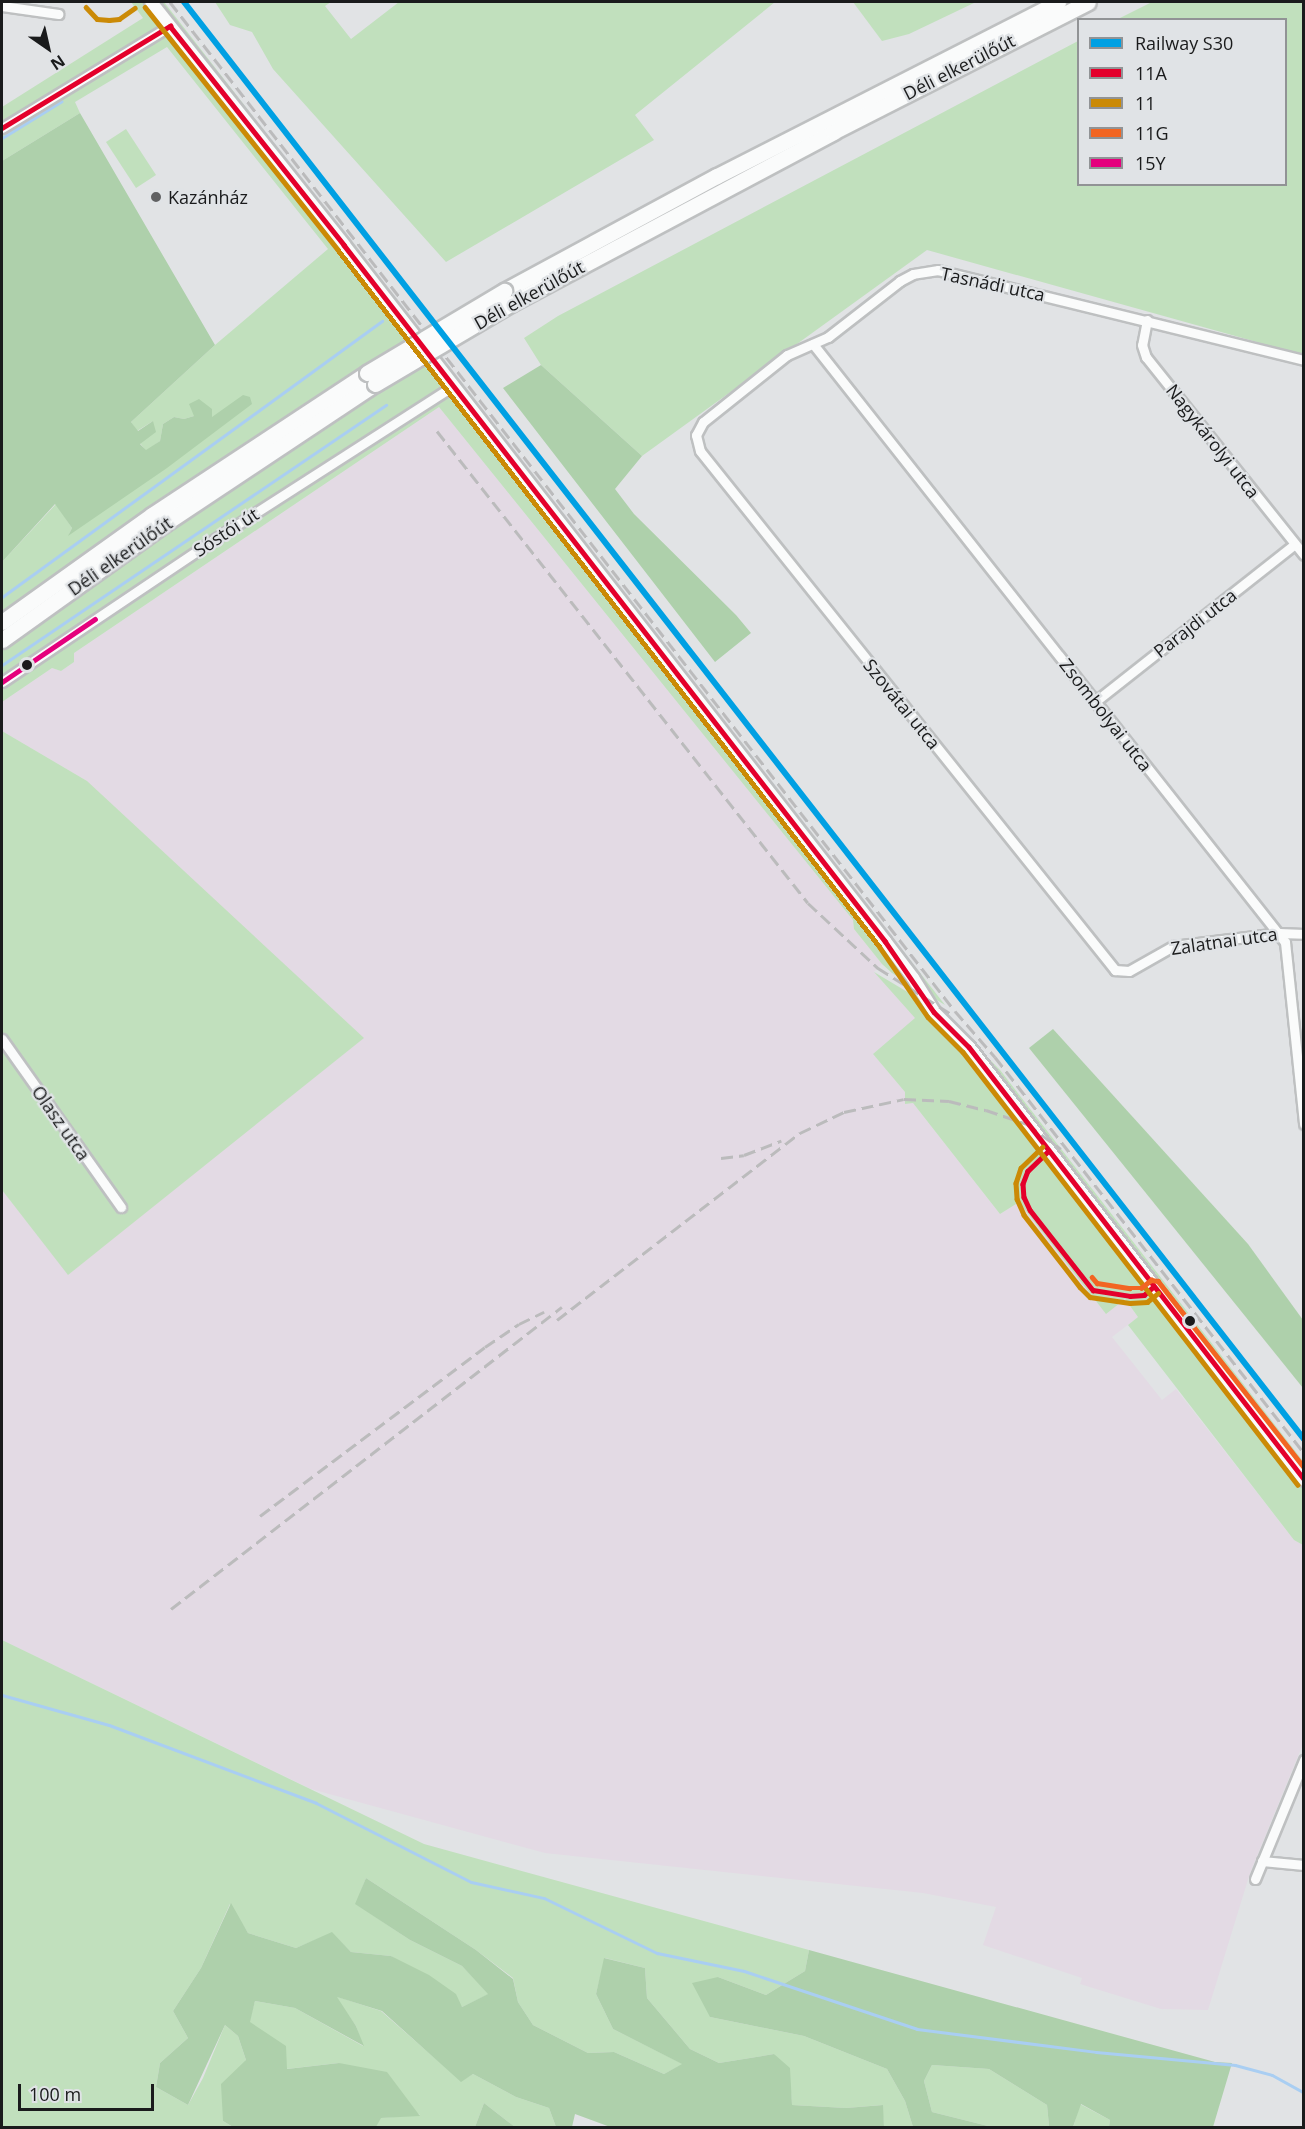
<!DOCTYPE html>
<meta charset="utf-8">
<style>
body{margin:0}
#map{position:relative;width:1305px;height:2129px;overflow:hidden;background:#e1e3e5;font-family:"Open Sans",sans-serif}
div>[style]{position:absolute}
.industrial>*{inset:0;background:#e3dae4}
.green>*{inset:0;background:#c1e0bd}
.forest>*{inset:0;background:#aed0ab}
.stream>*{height:3px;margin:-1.5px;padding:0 1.5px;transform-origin:1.5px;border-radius:1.5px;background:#a9cef2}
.roads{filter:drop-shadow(2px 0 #bec0c1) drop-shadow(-2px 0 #bec0c1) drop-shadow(0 2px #bec0c1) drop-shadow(0 -2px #bec0c1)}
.minor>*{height:9px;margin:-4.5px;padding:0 4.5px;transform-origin:4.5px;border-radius:4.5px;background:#fafbfb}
.tertiary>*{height:12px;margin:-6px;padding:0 6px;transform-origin:6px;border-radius:6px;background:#fafbfb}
.primary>*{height:15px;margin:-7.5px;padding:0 7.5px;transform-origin:7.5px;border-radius:7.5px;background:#fafbfb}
.rail>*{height:3px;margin-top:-1.5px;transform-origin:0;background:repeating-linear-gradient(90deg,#bbbbbc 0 12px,transparent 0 18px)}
.bridges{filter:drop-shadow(2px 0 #bec0c1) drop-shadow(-2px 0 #bec0c1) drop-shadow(0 2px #bec0c1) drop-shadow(0 -2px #bec0c1)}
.primary-bridge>*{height:15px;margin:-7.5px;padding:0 7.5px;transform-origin:7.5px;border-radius:7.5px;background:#fafbfb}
.bus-1>*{height:4.5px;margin:-2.25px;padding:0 2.25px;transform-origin:2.25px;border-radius:2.25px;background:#e4002b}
.bus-2>*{height:4.5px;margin:-2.25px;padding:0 2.25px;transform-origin:2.25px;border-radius:2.25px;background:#cb8a06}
.bus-3>*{height:4.5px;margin:-2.25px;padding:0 2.25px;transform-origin:2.25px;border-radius:2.25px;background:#f26522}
.bus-4>*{height:4.5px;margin:-2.25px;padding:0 2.25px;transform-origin:2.25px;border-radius:2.25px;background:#e5007d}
.rail-1>*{height:6px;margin:-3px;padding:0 3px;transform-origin:3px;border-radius:3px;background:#00a0e3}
.dots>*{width:16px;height:16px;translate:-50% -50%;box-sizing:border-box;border:3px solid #e0e3e6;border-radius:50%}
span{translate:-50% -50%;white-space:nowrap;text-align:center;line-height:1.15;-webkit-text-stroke:4.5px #e0e3e6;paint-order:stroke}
.street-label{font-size:18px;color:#1a1b1c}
.poi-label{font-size:18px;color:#1a1b1c}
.left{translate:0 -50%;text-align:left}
.frame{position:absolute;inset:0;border:3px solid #1a1b1c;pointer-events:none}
.legend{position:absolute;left:1077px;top:18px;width:210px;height:168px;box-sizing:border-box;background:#e0e3e6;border:2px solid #919395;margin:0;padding:8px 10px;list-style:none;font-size:18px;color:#1a1b1c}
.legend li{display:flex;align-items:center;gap:12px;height:30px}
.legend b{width:30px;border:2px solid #919395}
.north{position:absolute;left:18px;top:18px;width:60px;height:60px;-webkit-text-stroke:4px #e0e3e6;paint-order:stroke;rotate:146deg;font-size:16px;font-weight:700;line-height:24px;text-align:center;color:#1a1b1c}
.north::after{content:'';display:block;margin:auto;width:21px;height:27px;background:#1a1b1c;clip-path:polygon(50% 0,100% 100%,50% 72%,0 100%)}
.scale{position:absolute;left:18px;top:2084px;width:136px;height:27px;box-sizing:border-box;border:3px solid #1a1b1c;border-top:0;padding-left:8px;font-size:18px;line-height:21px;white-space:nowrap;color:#1a1b1c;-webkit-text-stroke:4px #e0e3e6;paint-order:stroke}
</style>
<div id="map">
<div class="industrial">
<i style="clip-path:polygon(439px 407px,853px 920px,854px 929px,882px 964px,874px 972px,916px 1018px,873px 1054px,905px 1092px,905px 1103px,913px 1103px,1000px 1214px,1019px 1202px,1106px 1313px,1124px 1299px,1138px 1317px,1112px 1337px,1162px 1400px,1176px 1389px,1294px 1540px,1303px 1545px,1303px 1744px,1250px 1873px,1208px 2010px,1161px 2009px,1080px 1984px,1082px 1978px,983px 1945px,996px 1907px,923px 1893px,545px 1853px,311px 1789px,2px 1640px,2px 1190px,69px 1275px,87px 781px,2px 731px,2px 702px,52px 668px,61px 671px,74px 662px,74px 653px)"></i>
</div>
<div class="green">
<i style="clip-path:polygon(131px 2px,164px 2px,945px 1005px,892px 973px,882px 964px,854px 929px,853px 920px,439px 407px,74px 653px,74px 662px,61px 671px,52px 668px,2px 702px,2px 562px,56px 504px,72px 528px,69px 534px,211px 417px,194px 416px,184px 419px,174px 417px,163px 424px,160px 441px,146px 451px,140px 443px,153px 421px,137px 431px,131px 422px,215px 345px,328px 249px,167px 47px,75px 102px,80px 113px,2px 161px,2px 107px,143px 18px)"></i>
<i style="clip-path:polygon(215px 2px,331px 2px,325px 6px,351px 39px,399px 2px,775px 2px,635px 115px,654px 140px,446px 262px,273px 69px,252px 32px,230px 25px)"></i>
<i style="clip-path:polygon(853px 2px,976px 2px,909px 34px,882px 41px)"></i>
<i style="clip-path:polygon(1152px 2px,1303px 2px,1303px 355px,927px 250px,642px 456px,541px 365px,524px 338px,558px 316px,1078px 41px,1078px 184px,1286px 184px,1286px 20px,1118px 19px)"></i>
<i style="clip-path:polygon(126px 129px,156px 175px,136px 188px,106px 142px)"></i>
<i style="clip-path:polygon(2px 731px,87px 781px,364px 1038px,68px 1275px,2px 1190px)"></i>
<i style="clip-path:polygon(874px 972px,946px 1015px,1000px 1070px,1303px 1461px,1303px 1545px,1294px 1540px,1128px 1325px,1138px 1317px,1125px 1299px,1106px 1314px,1019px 1202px,1000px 1214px,913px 1103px,905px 1104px,905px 1092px,873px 1054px,915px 1018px)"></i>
<i style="clip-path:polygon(2px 1640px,424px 1844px,809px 1950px,805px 1971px,766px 1995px,718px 1977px,710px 2017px,804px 2036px,887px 2069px,905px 2101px,913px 2127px,884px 2127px,882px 2105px,846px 2108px,792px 2105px,791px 2092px,774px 2054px,719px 2063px,690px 2049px,647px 1998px,645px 1968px,605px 1958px,596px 1994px,613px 2029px,683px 2064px,664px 2074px,614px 2052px,588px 2053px,533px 2025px,518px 2002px,513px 1978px,476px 1950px,366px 1878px,356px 1904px,410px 1940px,462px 1966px,489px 1994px,462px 2007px,391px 1956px,351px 1952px,332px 1933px,296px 1948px,248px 1933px,230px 1904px,201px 1968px,173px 2011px,188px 2038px,160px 2063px,156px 2087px,188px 2105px,203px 2078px,225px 2025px,238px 2036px,246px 2060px,223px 2121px,233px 2127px,2px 2127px)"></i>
<i style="clip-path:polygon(335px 1996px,381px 2011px,461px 2081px,473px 2074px,516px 2097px,549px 2108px,556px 2127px,515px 2127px,484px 2103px,475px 2127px,376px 2127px,380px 2118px,420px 2115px,339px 2063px,286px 2069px,249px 2022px,255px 2001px,295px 2008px,363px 2046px,356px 2026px)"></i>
<i style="clip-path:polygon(932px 2065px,989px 2069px,1047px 2105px,1049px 2126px,1052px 2127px,992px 2127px,932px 2112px,924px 2081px)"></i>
<i style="clip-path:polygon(1080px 2104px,1110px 2120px,1109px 2127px,1073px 2128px)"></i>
</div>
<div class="forest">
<i style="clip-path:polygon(80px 113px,215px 345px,131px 422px,138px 431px,153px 421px,156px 432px,140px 444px,146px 450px,160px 441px,163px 424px,174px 417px,184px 419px,194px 416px,189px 404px,199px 399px,212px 409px,212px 417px,243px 395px,250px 397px,252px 404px,167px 468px,68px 536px,72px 528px,55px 504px,2px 562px,2px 161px)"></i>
<i style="clip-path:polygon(541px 365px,642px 456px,615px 489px,634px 514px,736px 615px,751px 633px,715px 662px,503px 388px)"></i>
<i style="clip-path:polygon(1053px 1029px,1248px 1244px,1303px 1320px,1303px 1388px,1029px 1048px)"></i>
<i style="clip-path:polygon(366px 1878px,476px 1950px,513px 1979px,518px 2002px,533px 2025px,588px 2053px,614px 2052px,664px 2074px,682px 2064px,613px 2029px,596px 1994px,604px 1958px,645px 1968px,647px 1998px,690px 2049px,719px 2063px,774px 2054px,790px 2068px,792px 2105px,846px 2108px,883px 2105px,884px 2127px,613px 2128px,575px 2114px,572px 2127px,556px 2127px,549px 2108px,516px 2097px,473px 2074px,461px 2082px,382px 2011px,337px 1997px,356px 2026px,364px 2046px,295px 2008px,255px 2001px,250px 2022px,286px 2046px,287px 2069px,339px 2063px,387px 2072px,420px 2116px,381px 2118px,376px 2127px,233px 2127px,223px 2121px,221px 2084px,246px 2060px,238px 2036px,225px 2025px,188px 2105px,156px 2087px,160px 2063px,188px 2038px,173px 2011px,201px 1968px,231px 1903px,248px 1933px,296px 1948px,332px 1932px,351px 1952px,391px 1956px,429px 1975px,456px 1994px,462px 2007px,488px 1994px,462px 1966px,410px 1940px,355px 1904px)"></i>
<i style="clip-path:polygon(809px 1950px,1215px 2062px,1232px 2063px,1213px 2127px,1109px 2127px,1110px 2120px,1081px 2104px,1073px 2127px,1052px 2127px,1049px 2126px,1047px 2105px,989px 2069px,932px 2065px,924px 2081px,932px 2112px,992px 2127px,913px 2127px,905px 2101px,887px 2069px,804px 2036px,710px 2017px,692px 1983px,718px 1977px,766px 1995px,805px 1971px)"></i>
<i style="clip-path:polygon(484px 2103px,515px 2127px,475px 2127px)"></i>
</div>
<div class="stream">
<i style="left:2px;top:138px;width:70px;rotate:-31.7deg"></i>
<i style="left:2px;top:597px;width:470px;rotate:-36deg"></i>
<i style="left:2px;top:665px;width:464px;rotate:-34.1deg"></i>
<i style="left:2px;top:1695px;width:111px;rotate:15.7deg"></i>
<i style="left:109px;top:1725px;width:221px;rotate:20.6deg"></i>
<i style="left:316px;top:1803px;width:174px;rotate:27deg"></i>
<i style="left:471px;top:1882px;width:75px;rotate:12.4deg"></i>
<i style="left:544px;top:1898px;width:126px;rotate:26deg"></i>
<i style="left:657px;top:1953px;width:89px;rotate:11.7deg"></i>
<i style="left:744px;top:1971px;width:182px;rotate:18.5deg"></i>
<i style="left:917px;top:2029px;width:180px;rotate:7.3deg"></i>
<i style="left:1096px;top:2052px;width:140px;rotate:5.3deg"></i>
<i style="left:1235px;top:2065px;width:38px;rotate:15deg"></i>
<i style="left:1272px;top:2075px;width:37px;rotate:29deg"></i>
</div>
<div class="roads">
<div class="minor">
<i style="left:2px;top:6px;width:57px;rotate:8.1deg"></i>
<i style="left:2px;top:128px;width:197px;rotate:-31.3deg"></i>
<i style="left:1147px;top:320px;width:25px;rotate:101deg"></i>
<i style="left:1142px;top:345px;width:13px;rotate:72deg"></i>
<i style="left:1146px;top:357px;width:253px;rotate:51.4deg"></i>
<i style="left:813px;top:344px;width:762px;rotate:51.72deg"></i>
<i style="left:1285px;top:942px;width:183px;rotate:84deg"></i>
<i style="left:1304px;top:360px;width:377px;rotate:-166.2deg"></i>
<i style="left:938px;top:270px;width:25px;rotate:171deg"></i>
<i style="left:913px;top:274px;width:15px;rotate:152deg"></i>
<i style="left:900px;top:281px;width:91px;rotate:142.1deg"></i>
<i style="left:828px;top:337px;width:45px;rotate:156.3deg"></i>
<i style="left:787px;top:355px;width:107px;rotate:141.4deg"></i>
<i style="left:703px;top:422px;width:15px;rotate:118deg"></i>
<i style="left:696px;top:435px;width:16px;rotate:76deg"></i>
<i style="left:700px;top:451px;width:665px;rotate:51.35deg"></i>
<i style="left:1115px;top:970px;width:14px;rotate:4deg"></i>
<i style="left:1129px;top:971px;width:51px;rotate:-29.6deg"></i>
<i style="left:1173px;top:946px;width:107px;rotate:-7deg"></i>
<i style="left:1279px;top:933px;width:25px;rotate:2deg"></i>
<i style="left:2px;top:682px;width:251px;rotate:-33.9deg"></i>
<i style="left:210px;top:542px;width:289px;rotate:-32.7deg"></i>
<i style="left:1096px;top:701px;width:253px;rotate:-38.3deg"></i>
<i style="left:2px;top:1039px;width:206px;rotate:54.7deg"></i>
<i style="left:1262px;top:1861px;width:42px;rotate:5.4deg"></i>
<i style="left:1255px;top:1879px;width:129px;rotate:-67.6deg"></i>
</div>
<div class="tertiary">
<i style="left:151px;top:2px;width:310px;rotate:51.5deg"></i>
<i style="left:344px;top:245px;width:882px;rotate:52.14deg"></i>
<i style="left:885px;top:941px;width:46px;rotate:52.9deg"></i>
<i style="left:913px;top:978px;width:40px;rotate:58deg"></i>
<i style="left:934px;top:1012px;width:49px;rotate:45deg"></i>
<i style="left:969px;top:1047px;width:547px;rotate:52.27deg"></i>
</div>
<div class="primary">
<i style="left:504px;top:291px;width:242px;rotate:-28.4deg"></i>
<i style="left:717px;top:176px;width:383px;rotate:-27deg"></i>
<i style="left:512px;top:303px;width:364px;rotate:-28deg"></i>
<i style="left:833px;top:132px;width:286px;rotate:-27deg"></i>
<i style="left:2px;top:622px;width:184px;rotate:-35.5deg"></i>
<i style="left:152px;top:515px;width:258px;rotate:-33.4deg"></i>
<i style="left:2px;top:640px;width:199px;rotate:-35.6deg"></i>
<i style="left:164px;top:524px;width:253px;rotate:-33.6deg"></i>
</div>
</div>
<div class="rail">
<i style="left:170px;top:2px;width:1278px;rotate:52.12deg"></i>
<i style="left:955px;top:1011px;width:61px;rotate:49deg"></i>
<i style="left:995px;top:1057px;width:502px;rotate:52.03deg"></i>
<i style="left:437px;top:431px;width:600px;rotate:51.83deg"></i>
<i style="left:808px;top:903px;width:96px;rotate:42.9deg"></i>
<i style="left:878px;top:968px;width:86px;rotate:32.2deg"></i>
<i style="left:721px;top:1158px;width:23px;rotate:-7deg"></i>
<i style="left:744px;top:1155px;width:40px;rotate:-21deg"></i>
<i style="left:557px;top:1320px;width:307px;rotate:-37.6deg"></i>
<i style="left:800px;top:1133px;width:49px;rotate:-25.5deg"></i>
<i style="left:844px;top:1112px;width:61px;rotate:-12.2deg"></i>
<i style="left:904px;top:1099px;width:45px;rotate:2.5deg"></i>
<i style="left:949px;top:1101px;width:38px;rotate:14deg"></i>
<i style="left:986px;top:1110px;width:43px;rotate:18.9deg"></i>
<i style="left:1027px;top:1124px;width:42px;rotate:36.3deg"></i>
<i style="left:260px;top:1516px;width:281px;rotate:-36.9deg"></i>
<i style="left:485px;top:1347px;width:41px;rotate:-34.1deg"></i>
<i style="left:519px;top:1324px;width:28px;rotate:-26deg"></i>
<i style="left:171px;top:1609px;width:494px;rotate:-37.7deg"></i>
</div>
<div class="bridges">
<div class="primary-bridge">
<i style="left:367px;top:373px;width:160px;rotate:-30.9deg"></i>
<i style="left:375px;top:384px;width:159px;rotate:-30.6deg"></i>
</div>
</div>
<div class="bus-1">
<i style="left:170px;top:26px;width:280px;rotate:51.5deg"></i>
<i style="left:344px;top:245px;width:882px;rotate:52.14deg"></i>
<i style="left:885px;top:941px;width:86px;rotate:55.4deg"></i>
<i style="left:934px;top:1012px;width:49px;rotate:45deg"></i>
<i style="left:969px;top:1047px;width:547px;rotate:52.21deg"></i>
<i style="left:2px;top:128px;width:197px;rotate:-31.3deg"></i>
<i style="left:1048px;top:1152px;width:28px;rotate:136deg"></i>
<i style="left:1028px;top:1171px;width:14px;rotate:111deg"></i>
<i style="left:1023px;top:1184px;width:13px;rotate:86deg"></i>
<i style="left:1024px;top:1197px;width:14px;rotate:65deg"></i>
<i style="left:1030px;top:1210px;width:102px;rotate:51.8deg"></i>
<i style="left:1093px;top:1290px;width:37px;rotate:9deg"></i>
<i style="left:1130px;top:1296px;width:14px;rotate:-4deg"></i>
<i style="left:1144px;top:1295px;width:12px;rotate:-42deg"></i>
</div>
<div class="bus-2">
<i style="left:86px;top:7px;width:16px;rotate:47deg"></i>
<i style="left:97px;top:19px;width:12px;rotate:5deg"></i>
<i style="left:109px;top:20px;width:10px;rotate:-6deg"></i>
<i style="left:119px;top:19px;width:19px;rotate:-35deg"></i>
<i style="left:145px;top:7px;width:310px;rotate:51.5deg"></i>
<i style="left:338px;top:250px;width:882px;rotate:52.14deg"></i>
<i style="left:879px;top:946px;width:86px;rotate:55.4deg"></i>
<i style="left:928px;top:1017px;width:49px;rotate:45deg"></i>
<i style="left:963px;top:1052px;width:547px;rotate:52.27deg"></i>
<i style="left:1043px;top:1147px;width:30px;rotate:136deg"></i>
<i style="left:1021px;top:1168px;width:16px;rotate:108deg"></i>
<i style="left:1016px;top:1183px;width:16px;rotate:86deg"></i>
<i style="left:1017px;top:1199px;width:17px;rotate:66deg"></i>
<i style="left:1024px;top:1215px;width:91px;rotate:52.1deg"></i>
<i style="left:1080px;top:1287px;width:14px;rotate:45deg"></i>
<i style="left:1090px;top:1297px;width:40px;rotate:8.5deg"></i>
<i style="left:1130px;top:1303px;width:17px;rotate:-3deg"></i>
<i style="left:1147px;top:1302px;width:14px;rotate:-39deg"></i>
</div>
<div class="bus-3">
<i style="left:1092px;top:1277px;width:8px;rotate:50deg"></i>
<i style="left:1097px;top:1283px;width:33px;rotate:9deg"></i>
<i style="left:1130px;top:1288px;width:11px"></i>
<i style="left:1141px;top:1288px;width:13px;rotate:-39deg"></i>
<i style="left:1151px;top:1280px;width:7px;rotate:8deg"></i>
<i style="left:1158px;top:1281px;width:236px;rotate:51.9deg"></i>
</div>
<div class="bus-4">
<i style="left:2px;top:682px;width:112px;rotate:-34.1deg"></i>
</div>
<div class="rail-1">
<i style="left:184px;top:2px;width:1822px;rotate:52.07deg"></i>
</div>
<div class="dots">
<i style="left:156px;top:197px;background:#606162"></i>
<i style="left:27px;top:665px;background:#1a1b1c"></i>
<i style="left:1190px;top:1321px;background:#1a1b1c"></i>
</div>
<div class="street-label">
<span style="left:959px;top:67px;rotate:-27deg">Déli elkerülőút</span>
<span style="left:993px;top:284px;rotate:12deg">Tasnádi utca</span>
<span style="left:529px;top:295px;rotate:-29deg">Déli elkerülőút</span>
<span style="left:1213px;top:441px;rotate:52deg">Nagykárolyi utca</span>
<span style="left:226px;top:532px;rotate:-33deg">Sóstói út</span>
<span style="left:120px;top:556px;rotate:-35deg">Déli elkerülőút</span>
<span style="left:1195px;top:623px;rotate:-38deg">Parajdi utca</span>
<span style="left:902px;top:704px;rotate:51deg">Szovátai utca</span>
<span style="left:1106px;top:715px;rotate:52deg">Zsombolyai utca</span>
<span style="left:1224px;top:941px;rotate:-8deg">Zalatnai utca</span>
<span style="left:61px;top:1123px;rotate:55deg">Olasz utca</span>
</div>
<div class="poi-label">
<span class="left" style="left:168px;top:197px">Kazánház</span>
</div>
<div class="frame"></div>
<ul class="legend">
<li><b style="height:8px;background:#00a0e3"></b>Railway S30</li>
<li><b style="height:8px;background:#e4002b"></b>11A</li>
<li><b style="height:8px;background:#cb8a06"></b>11</li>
<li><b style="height:8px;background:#f26522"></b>11G</li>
<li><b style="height:8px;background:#e5007d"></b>15Y</li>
</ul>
<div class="north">N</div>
<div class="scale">100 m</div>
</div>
